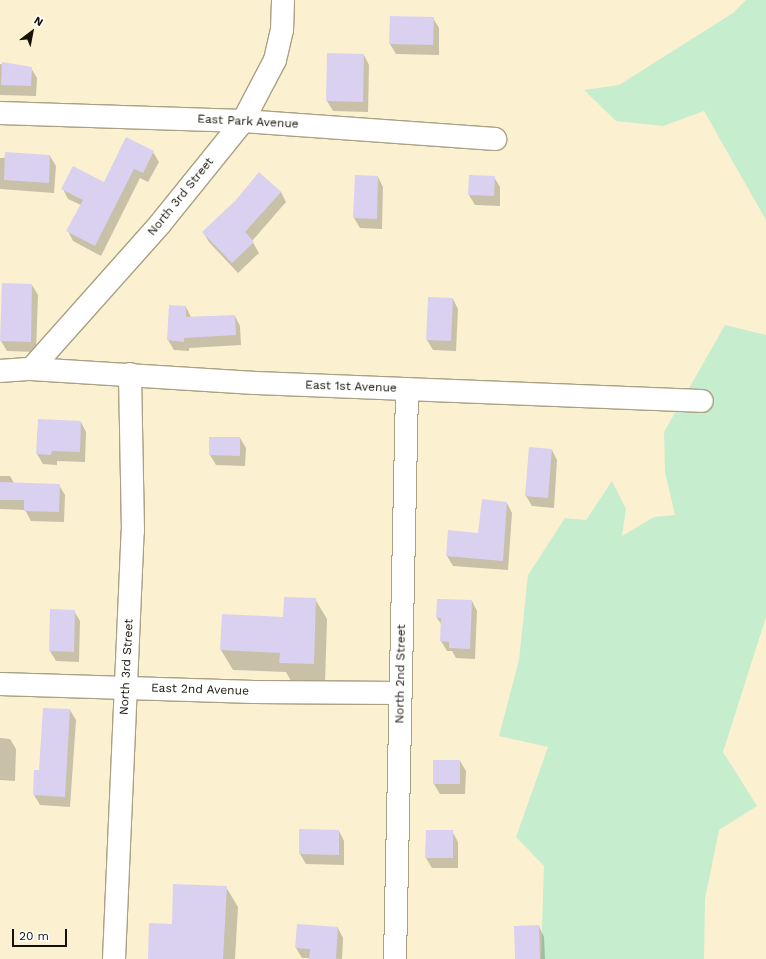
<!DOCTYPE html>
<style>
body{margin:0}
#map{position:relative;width:766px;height:959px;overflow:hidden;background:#fbf1d1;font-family:"Work Sans",sans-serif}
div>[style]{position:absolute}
.green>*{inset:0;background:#c6edce}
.shadow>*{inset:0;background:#0003}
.building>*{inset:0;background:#d9d1ef}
.roads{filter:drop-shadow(1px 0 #aaa184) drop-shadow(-1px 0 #aaa184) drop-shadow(0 1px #aaa184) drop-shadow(0 -1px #aaa184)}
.minor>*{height:22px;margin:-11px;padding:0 11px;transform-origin:11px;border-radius:11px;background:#fff}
span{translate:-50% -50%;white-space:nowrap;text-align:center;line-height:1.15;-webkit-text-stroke:3.5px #fff;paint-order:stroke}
.street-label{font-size:12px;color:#151107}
.north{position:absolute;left:12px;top:12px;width:40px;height:40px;-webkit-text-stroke:3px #fff;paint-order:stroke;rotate:32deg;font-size:11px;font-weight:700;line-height:16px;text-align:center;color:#151107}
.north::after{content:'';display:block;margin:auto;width:14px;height:18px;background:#151107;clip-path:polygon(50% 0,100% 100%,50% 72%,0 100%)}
.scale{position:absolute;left:12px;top:929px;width:55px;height:18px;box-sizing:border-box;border:2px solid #151107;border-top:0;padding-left:5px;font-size:12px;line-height:14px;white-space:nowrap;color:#151107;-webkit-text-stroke:3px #fff;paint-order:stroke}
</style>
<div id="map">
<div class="green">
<i style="clip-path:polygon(746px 0,766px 0,766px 220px,704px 111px,663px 126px,616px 121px,584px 90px,619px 85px,733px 13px)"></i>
<i style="clip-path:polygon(725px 325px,766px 335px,766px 617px,723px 752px,757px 806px,719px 830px,705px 899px,704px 959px,541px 959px,544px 866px,516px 837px,548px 747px,499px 736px,519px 660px,528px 575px,565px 518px,586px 520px,612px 481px,626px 509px,622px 536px,654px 517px,675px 515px,665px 472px,664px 432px)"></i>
</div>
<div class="shadow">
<i style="clip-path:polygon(433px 18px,439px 28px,439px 55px,396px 54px,390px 44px)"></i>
<i style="clip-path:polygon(364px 55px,369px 65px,368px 112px,333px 111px,327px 101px)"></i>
<i style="clip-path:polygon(0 64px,31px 68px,37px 78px,36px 96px,0 95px)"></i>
<i style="clip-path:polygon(153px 152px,159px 162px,148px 182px,140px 178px,101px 256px,73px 241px,68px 231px,81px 205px,68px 199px,63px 189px,104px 184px)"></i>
<i style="clip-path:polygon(50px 156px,56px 166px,54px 193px,0 189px,0 158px)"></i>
<i style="clip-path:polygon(259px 173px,281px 192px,286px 202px,252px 241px,259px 253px,238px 273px,209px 242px,203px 232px,236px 201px)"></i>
<i style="clip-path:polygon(378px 177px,383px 187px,382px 229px,360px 228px,354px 218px)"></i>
<i style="clip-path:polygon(494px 177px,500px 187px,500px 206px,475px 205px,469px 195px)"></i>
<i style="clip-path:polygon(32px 285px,38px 295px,36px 352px,7px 351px,1px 341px)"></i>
<i style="clip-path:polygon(453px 299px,458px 309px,456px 351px,433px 350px,427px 340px)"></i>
<i style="clip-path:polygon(186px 307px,191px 317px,235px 316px,240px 326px,241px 345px,189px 348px,189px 351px,174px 350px,168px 340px)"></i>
<i style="clip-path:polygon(39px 420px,81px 422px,86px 432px,85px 462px,57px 461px,57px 465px,43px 464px,37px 454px)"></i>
<i style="clip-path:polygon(240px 438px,246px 448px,245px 466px,216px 465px,210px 455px)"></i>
<i style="clip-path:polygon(552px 450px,557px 460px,554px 508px,532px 506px,526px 496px)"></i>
<i style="clip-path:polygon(0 476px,10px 476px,14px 483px,59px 485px,65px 495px,64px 522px,31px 521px,25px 510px,0 509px)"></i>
<i style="clip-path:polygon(507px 503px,512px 513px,508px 570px,453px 566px,447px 556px,479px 534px)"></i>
<i style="clip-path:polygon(315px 599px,327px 619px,325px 684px,292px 683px,286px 672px,233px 670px,221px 650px,223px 615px,284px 618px)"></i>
<i style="clip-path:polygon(472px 601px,477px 611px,475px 659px,456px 658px,452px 651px,447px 651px,441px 641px,442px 625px,437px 618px)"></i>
<i style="clip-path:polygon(74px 611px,80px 621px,79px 662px,56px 661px,50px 651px)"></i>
<i style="clip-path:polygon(70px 710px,76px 720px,70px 807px,40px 805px,34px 795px,35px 771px,40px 771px)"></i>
<i style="clip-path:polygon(0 738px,10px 739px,16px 749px,15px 781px,0 780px)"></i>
<i style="clip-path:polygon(460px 761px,466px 771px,465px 794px,440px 794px,434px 784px)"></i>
<i style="clip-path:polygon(339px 831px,344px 841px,344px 865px,306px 864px,300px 854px)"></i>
<i style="clip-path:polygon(452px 831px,458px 842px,458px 868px,432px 868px,426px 858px)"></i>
<i style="clip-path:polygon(226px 887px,238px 907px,235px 959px,149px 959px,173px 926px)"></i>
<i style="clip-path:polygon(298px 925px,338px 928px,343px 938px,342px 959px,302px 958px,296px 948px)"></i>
<i style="clip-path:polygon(539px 926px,544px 937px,545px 959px,516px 959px)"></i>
</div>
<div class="building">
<i style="clip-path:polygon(390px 16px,434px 17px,433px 45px,389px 44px)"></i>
<i style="clip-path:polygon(327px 53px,364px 54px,363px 102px,326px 101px)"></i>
<i style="clip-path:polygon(2px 62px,32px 67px,31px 86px,1px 85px)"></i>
<i style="clip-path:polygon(126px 137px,154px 151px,143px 173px,134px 169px,95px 246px,66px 231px,83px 200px,61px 189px,73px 166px,104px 182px)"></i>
<i style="clip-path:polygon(5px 152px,50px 155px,49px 183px,4px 180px)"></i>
<i style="clip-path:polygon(259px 172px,281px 192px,245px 232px,254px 242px,232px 263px,202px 232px,235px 201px)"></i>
<i style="clip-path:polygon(355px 175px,378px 176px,377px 219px,353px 218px)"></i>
<i style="clip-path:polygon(469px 175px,495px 176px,494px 196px,468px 195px)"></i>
<i style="clip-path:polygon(2px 283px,32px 284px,31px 342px,0 341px)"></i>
<i style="clip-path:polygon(428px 297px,453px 298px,451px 341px,426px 340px)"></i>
<i style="clip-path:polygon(169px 305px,186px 306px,186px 317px,235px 315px,236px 335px,184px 338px,184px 342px,167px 340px)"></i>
<i style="clip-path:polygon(38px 419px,81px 421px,80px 452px,52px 451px,51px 455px,36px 454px)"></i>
<i style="clip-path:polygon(209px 437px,240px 437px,240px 456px,209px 455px)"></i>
<i style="clip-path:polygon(529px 447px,552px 449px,548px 498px,525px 496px)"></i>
<i style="clip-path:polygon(0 482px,60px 484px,59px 512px,24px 511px,24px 500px,0 500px)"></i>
<i style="clip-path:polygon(482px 499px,507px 502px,503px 561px,446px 556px,448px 530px,478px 533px)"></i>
<i style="clip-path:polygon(284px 597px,316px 598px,314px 664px,279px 663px,280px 653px,220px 650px,222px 614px,283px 617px)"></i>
<i style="clip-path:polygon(437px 599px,472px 600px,470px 649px,449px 648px,449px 642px,440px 641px,441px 618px,436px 618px)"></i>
<i style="clip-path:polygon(50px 609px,75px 610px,74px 652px,49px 651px)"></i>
<i style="clip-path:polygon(43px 708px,70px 709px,65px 797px,33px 795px,34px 770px,39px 770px)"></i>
<i style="clip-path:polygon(433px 760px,460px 760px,460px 784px,433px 784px)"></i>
<i style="clip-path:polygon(299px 829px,339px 830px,339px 855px,299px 854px)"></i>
<i style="clip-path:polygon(426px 830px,453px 830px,453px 858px,425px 858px)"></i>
<i style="clip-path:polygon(173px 884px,227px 886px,223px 959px,148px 959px,149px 923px,172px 924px)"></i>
<i style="clip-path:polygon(297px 924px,338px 927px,336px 959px,309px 959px,310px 949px,295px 948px)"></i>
<i style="clip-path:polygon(539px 925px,540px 959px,515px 959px,514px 926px)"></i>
</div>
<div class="roads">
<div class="minor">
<i style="left:0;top:113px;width:243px;rotate:1.9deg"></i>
<i style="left:243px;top:121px;width:253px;rotate:4.1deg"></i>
<i style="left:31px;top:369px;width:194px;rotate:-48.3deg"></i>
<i style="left:160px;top:224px;width:132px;rotate:-51.1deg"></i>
<i style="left:243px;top:121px;width:69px;rotate:-62.3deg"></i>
<i style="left:275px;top:60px;width:31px;rotate:-77deg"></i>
<i style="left:282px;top:30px;width:30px;rotate:-88deg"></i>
<i style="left:0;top:371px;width:31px;rotate:-4deg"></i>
<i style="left:31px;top:369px;width:224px;rotate:3.6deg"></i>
<i style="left:255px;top:383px;width:447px;rotate:2.3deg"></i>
<i style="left:0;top:684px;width:254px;rotate:1.8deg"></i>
<i style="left:254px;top:692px;width:146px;rotate:0.4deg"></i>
<i style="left:114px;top:959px;width:428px;rotate:-87.5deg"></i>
<i style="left:133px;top:531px;width:157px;rotate:-91.1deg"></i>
<i style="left:395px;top:959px;width:570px;rotate:-88.79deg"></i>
</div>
</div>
<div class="street-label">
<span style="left:248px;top:122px;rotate:3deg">East Park Avenue</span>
<span style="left:181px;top:197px;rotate:-51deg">North 3rd Street</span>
<span style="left:351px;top:387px;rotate:2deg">East 1st Avenue</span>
<span style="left:127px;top:667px;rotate:-87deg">North 3rd Street</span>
<span style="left:401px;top:674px;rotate:-89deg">North 2nd Street</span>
<span style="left:200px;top:690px;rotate:2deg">East 2nd Avenue</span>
</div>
<div class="north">N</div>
<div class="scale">20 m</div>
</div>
